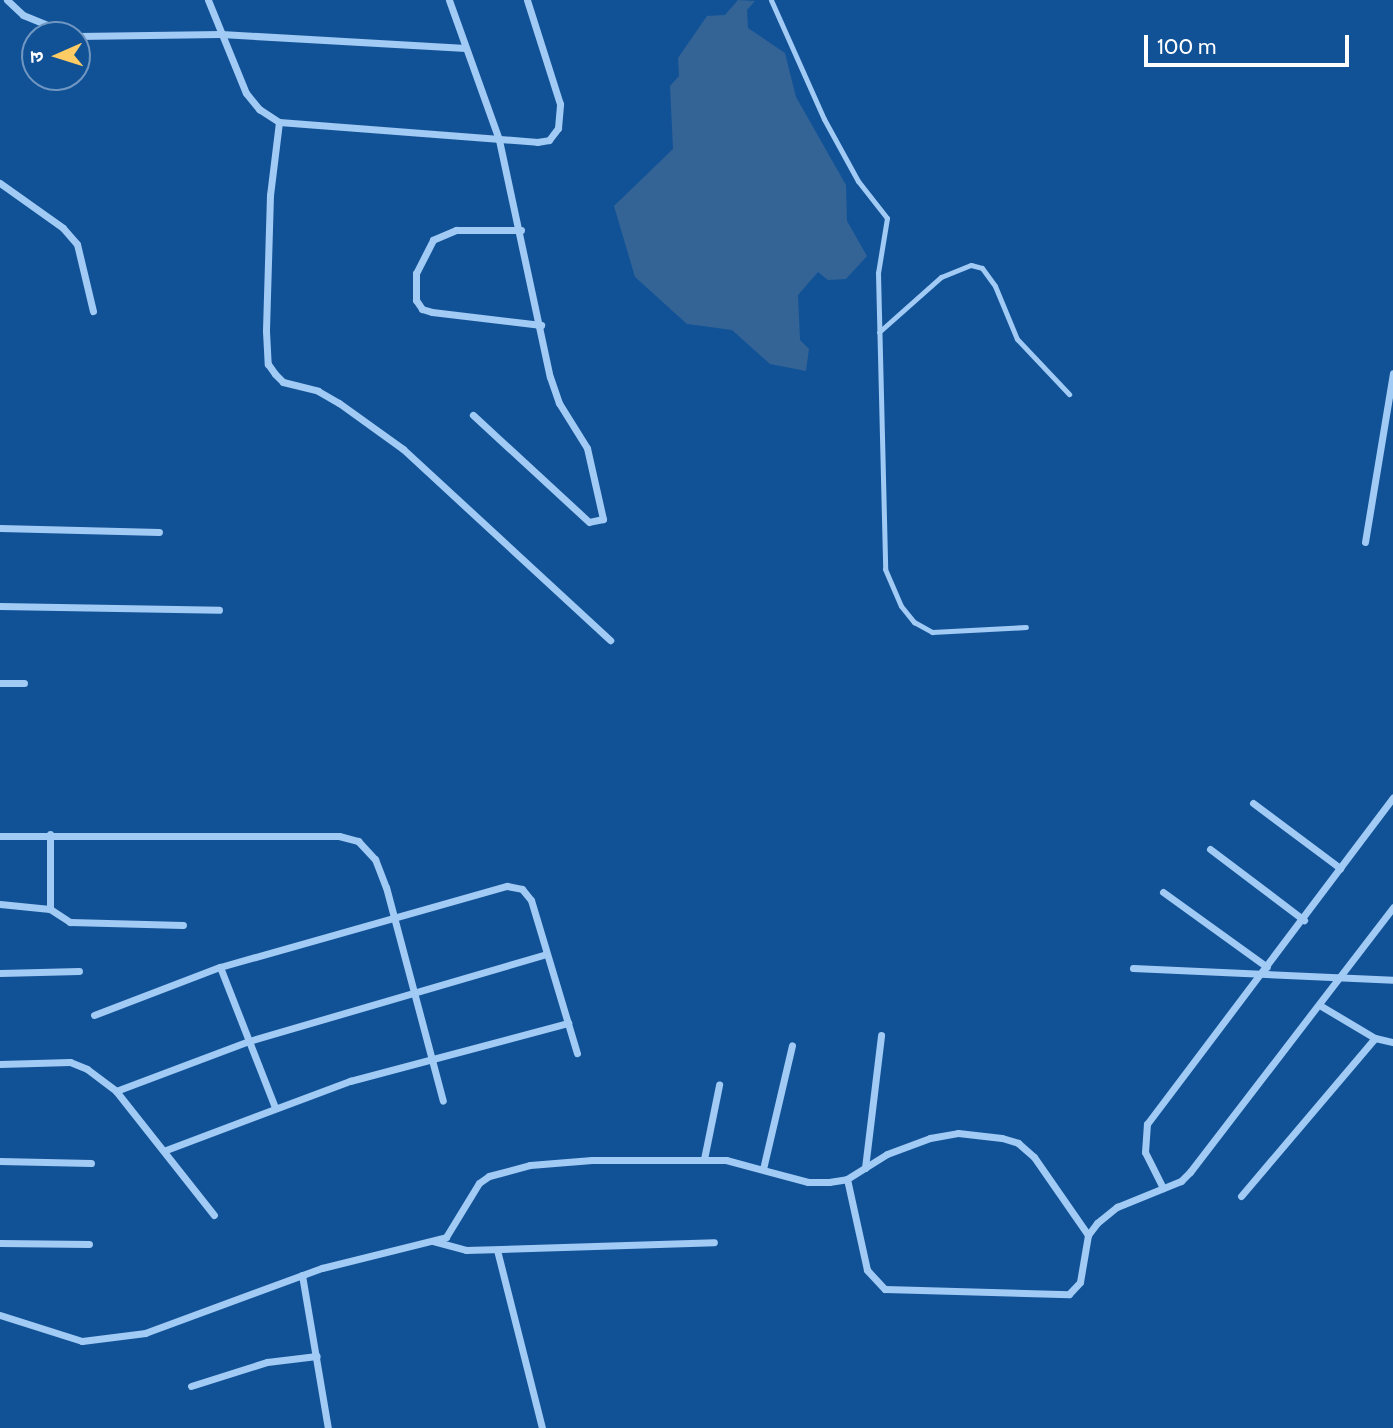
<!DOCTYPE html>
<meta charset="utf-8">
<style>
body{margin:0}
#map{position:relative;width:1393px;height:1428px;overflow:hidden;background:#115297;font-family:Cabin,"Noto Sans Devanagari",sans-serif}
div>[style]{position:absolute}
.water>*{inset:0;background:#346496}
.lane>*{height:5px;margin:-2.5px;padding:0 2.5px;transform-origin:2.5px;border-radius:2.5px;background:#a1caf4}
.street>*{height:7px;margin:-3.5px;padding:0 3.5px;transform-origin:3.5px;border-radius:3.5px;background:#a1caf4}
span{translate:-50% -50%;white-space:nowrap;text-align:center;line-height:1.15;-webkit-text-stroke:5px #115297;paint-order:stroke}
.north{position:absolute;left:21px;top:21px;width:70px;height:70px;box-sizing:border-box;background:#115297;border:2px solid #7097c1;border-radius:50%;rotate:267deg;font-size:19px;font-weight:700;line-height:28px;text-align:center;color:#fff}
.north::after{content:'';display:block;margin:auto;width:24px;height:32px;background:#ffcb64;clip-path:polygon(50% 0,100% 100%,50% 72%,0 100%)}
.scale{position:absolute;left:1144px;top:35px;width:205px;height:32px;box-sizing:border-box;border:4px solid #fff;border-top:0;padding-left:9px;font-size:21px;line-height:24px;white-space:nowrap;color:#fff;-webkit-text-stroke:5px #115297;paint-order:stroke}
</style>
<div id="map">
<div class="water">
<i style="clip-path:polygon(738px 0,755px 1px,747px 10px,748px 28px,785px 53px,796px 97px,846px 185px,847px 221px,867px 256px,846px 279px,828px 280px,818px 272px,798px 295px,800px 340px,809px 349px,806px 371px,770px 364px,732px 330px,687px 324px,635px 277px,614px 206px,673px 149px,670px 86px,679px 76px,678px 58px,707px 16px,725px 15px)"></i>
</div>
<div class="lane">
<i style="left:771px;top:0;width:130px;rotate:66deg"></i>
<i style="left:824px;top:119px;width:71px;rotate:61.3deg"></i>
<i style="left:858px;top:181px;width:47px;rotate:51.9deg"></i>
<i style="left:887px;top:218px;width:56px;rotate:99.3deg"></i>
<i style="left:878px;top:273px;width:296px;rotate:88.6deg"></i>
<i style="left:885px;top:569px;width:40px;rotate:66.6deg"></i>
<i style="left:901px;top:606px;width:21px;rotate:51deg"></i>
<i style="left:914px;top:622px;width:21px;rotate:29deg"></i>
<i style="left:932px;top:632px;width:94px;rotate:-3deg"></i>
<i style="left:879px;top:332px;width:83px;rotate:-41.6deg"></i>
<i style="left:941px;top:277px;width:32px;rotate:-22deg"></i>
<i style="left:971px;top:265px;width:11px;rotate:15deg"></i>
<i style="left:982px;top:268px;width:22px;rotate:54deg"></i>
<i style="left:995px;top:286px;width:57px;rotate:67.5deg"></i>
<i style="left:1017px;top:339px;width:76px;rotate:46.6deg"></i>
</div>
<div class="street">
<i style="left:7px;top:0;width:22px;rotate:43deg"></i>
<i style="left:23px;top:15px;width:53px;rotate:22.2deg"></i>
<i style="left:208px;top:0;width:100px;rotate:67.8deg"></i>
<i style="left:246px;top:93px;width:21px;rotate:51deg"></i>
<i style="left:259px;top:109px;width:24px;rotate:33deg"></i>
<i style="left:279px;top:122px;width:259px;rotate:4.4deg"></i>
<i style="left:537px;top:142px;width:12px;rotate:-9deg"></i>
<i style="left:549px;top:140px;width:15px;rotate:-53deg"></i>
<i style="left:558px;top:128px;width:24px;rotate:-85deg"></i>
<i style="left:560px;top:104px;width:109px;rotate:-107.6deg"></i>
<i style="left:449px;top:0;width:149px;rotate:70.3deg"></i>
<i style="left:499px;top:140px;width:242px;rotate:77.9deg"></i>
<i style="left:550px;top:377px;width:28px;rotate:71deg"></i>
<i style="left:559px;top:403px;width:53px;rotate:58.1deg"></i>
<i style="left:587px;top:448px;width:73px;rotate:77.3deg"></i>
<i style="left:603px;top:519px;width:14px;rotate:168deg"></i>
<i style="left:589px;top:522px;width:158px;rotate:-137.3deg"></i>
<i style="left:77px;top:36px;width:144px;rotate:-0.8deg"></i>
<i style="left:221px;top:34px;width:245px;rotate:3.3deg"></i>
<i style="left:279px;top:122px;width:74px;rotate:97deg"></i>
<i style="left:270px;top:195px;width:136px;rotate:91.7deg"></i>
<i style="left:266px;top:331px;width:33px;rotate:87deg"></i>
<i style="left:268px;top:364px;width:12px;rotate:55deg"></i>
<i style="left:275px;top:374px;width:11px;rotate:45deg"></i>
<i style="left:283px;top:382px;width:36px;rotate:14deg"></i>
<i style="left:318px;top:391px;width:24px;rotate:30deg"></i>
<i style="left:339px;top:403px;width:79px;rotate:35.7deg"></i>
<i style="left:403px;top:449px;width:282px;rotate:42.7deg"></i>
<i style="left:0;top:183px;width:77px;rotate:35.5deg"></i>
<i style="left:63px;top:228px;width:21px;rotate:49deg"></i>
<i style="left:77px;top:244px;width:69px;rotate:76.6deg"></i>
<i style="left:521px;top:230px;width:65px;rotate:180deg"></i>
<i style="left:456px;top:230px;width:25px;rotate:157deg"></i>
<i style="left:433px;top:240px;width:37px;rotate:117deg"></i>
<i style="left:416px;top:273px;width:27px;rotate:90deg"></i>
<i style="left:416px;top:300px;width:11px;rotate:56deg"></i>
<i style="left:422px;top:309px;width:10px;rotate:17deg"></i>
<i style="left:432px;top:312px;width:110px;rotate:6.8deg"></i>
<i style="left:0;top:528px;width:159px;rotate:1.4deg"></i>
<i style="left:1365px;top:542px;width:171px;rotate:-80.6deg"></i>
<i style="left:0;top:606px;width:219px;rotate:1deg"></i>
<i style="left:0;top:683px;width:24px"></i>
<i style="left:1253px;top:803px;width:109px;rotate:36.8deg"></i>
<i style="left:0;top:836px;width:339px"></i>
<i style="left:339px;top:836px;width:20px;rotate:15deg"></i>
<i style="left:358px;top:841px;width:25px;rotate:47deg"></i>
<i style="left:375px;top:859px;width:30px;rotate:69deg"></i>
<i style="left:386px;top:887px;width:221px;rotate:75.1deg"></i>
<i style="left:1210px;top:849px;width:118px;rotate:37.1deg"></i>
<i style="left:1163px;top:892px;width:128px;rotate:35.8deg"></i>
<i style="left:0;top:904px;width:50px;rotate:5.7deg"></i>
<i style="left:50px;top:909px;width:24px;rotate:33deg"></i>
<i style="left:70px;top:922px;width:113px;rotate:1.5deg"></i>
<i style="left:50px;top:909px;width:75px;rotate:-90deg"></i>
<i style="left:220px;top:967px;width:150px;rotate:68.6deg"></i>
<i style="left:1133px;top:968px;width:260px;rotate:2.6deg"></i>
<i style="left:0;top:973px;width:79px;rotate:-1.5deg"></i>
<i style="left:1321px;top:1006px;width:63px;rotate:30.7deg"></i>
<i style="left:1375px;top:1038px;width:18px;rotate:13deg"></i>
<i style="left:94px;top:1015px;width:135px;rotate:-20.9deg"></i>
<i style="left:220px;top:967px;width:298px;rotate:-15.8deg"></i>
<i style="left:507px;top:886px;width:15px;rotate:11deg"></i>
<i style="left:522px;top:889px;width:14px;rotate:51deg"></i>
<i style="left:531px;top:900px;width:160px;rotate:73.3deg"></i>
<i style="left:0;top:1064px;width:70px;rotate:-1.6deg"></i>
<i style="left:70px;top:1062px;width:18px;rotate:22deg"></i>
<i style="left:87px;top:1069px;width:36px;rotate:37deg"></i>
<i style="left:116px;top:1091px;width:158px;rotate:51.7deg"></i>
<i style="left:116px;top:1091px;width:142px;rotate:-20.6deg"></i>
<i style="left:249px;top:1041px;width:310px;rotate:-16.3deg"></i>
<i style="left:166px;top:1150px;width:197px;rotate:-20.6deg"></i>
<i style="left:350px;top:1081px;width:226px;rotate:-14.9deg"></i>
<i style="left:704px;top:1159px;width:76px;rotate:-78.5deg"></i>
<i style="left:0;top:1161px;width:91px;rotate:1.3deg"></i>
<i style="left:865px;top:1168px;width:134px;rotate:-83.1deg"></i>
<i style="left:763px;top:1169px;width:127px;rotate:-76.8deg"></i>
<i style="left:847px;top:1179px;width:93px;rotate:77.6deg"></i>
<i style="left:867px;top:1270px;width:26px;rotate:47deg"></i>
<i style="left:885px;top:1289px;width:184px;rotate:1.6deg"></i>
<i style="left:1069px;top:1294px;width:16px;rotate:-47deg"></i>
<i style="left:1080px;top:1282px;width:48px;rotate:-80.3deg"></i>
<i style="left:1088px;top:1235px;width:15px;rotate:-53deg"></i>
<i style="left:1097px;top:1223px;width:26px;rotate:-39deg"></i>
<i style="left:1117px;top:1207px;width:69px;rotate:-22.1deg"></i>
<i style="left:1181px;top:1181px;width:13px;rotate:-45deg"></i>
<i style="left:1190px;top:1172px;width:334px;rotate:-52.5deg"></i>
<i style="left:1163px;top:1188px;width:40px;rotate:-116.6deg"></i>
<i style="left:1145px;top:1152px;width:28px;rotate:-86deg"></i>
<i style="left:1147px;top:1124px;width:409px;rotate:-53deg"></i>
<i style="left:1241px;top:1196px;width:207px;rotate:-49.7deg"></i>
<i style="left:433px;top:1241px;width:34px;rotate:15deg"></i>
<i style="left:466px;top:1250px;width:248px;rotate:-1.8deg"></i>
<i style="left:0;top:1243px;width:89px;rotate:0.6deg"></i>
<i style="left:497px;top:1250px;width:184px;rotate:75.8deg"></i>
<i style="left:302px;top:1275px;width:155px;rotate:80.4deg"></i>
<i style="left:0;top:1315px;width:86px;rotate:17.6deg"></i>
<i style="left:82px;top:1341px;width:64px;rotate:-7.2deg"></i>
<i style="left:145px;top:1333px;width:189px;rotate:-20.2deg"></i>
<i style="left:322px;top:1268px;width:128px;rotate:-14deg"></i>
<i style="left:446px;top:1237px;width:63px;rotate:-58.6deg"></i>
<i style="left:479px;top:1183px;width:12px;rotate:-35deg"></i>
<i style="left:489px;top:1176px;width:42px;rotate:-15deg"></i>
<i style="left:530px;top:1165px;width:62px;rotate:-4.6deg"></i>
<i style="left:592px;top:1160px;width:134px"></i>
<i style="left:726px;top:1160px;width:85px;rotate:15deg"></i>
<i style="left:808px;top:1182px;width:21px"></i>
<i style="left:829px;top:1182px;width:18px;rotate:-9deg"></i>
<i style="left:847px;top:1179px;width:47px;rotate:-32deg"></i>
<i style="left:887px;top:1154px;width:46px;rotate:-20.4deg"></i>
<i style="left:930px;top:1138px;width:28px;rotate:-10deg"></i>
<i style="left:958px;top:1133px;width:44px;rotate:6.5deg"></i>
<i style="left:1002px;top:1138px;width:17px;rotate:17deg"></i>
<i style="left:1018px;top:1143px;width:21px;rotate:41deg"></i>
<i style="left:1034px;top:1157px;width:95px;rotate:55.3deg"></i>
<i style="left:191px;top:1386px;width:80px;rotate:-17.5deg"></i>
<i style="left:267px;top:1362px;width:50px;rotate:-6.8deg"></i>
</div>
<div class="north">उ</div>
<div class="scale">100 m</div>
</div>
